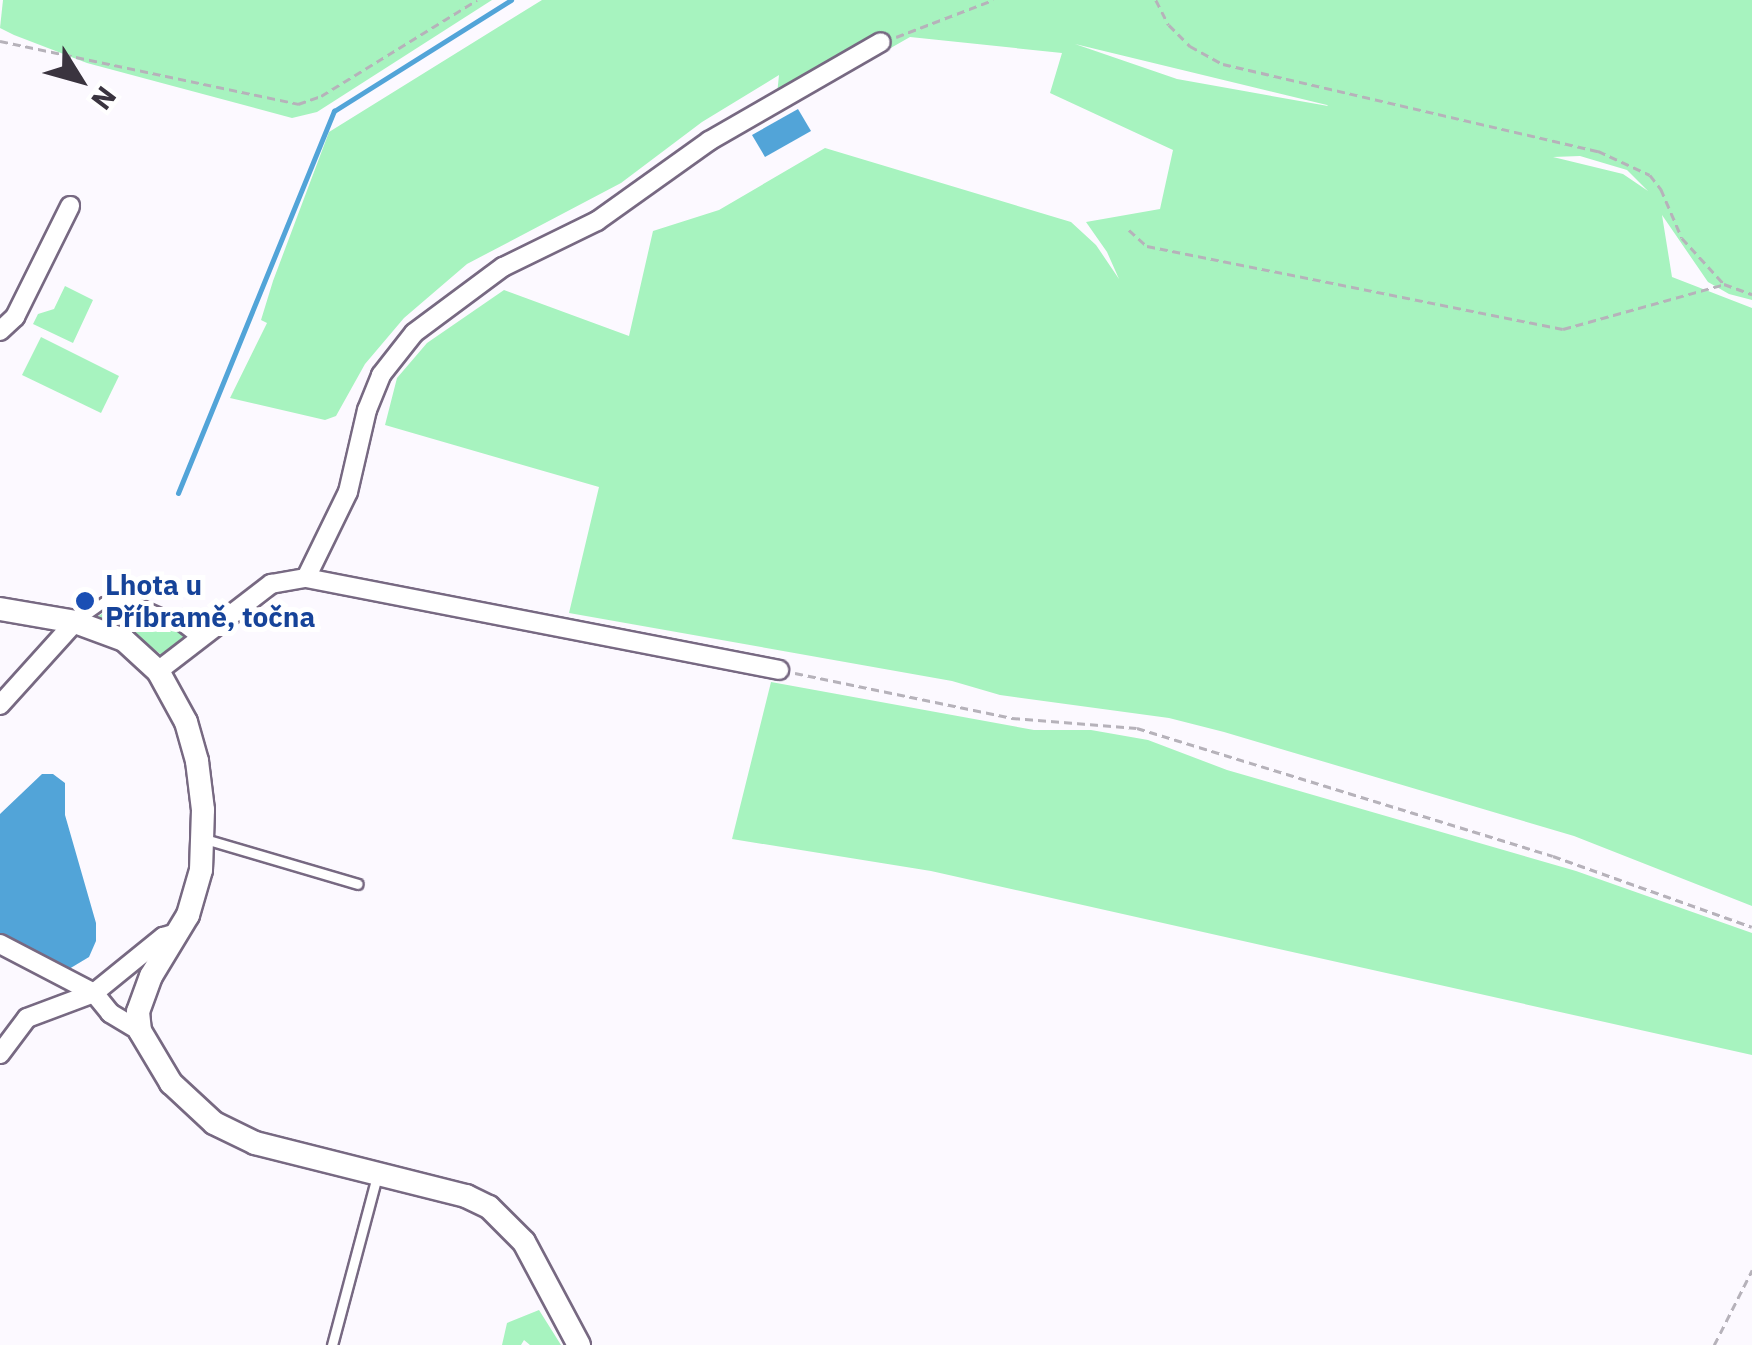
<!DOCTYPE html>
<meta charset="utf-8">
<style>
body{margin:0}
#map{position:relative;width:1752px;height:1345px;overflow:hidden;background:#fcf9ff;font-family:"IBM Plex Sans",sans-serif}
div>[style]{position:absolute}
.green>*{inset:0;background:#a7f3bf}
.water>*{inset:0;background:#52a4d8}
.stream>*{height:5px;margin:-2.5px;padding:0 2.5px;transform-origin:2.5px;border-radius:2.5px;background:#52a4d8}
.path>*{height:2.5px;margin-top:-1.25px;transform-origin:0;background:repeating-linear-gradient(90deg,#b6b2ba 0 8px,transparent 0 13px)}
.roads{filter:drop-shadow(2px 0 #776982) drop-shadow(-2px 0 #776982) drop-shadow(0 2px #776982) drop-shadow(0 -2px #776982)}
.service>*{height:9px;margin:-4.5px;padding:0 4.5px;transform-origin:4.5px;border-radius:4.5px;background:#fff}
.minor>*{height:18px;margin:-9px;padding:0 9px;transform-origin:9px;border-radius:9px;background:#fff}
.tertiary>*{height:22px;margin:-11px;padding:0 11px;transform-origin:11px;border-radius:11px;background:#fff}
.dots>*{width:28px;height:28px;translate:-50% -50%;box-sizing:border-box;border:5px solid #fff;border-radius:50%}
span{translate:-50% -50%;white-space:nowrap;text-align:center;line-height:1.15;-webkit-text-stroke:10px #fff;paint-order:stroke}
.transit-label{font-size:28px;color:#164399;font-weight:700}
.left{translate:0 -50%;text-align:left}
.north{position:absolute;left:30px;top:30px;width:100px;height:100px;-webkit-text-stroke:8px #fff;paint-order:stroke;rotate:127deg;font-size:28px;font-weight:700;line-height:40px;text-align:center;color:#3a343f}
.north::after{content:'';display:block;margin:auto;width:35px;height:45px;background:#3a343f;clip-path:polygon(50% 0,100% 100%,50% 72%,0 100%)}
</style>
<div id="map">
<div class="green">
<i style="clip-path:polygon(3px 0,492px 0,317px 112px,292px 118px,87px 63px,14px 35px,0 28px)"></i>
<i style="clip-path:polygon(evenodd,542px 0,1752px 0,1752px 300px,1729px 294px,1708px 282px,1662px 215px,1672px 277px,1752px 308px,1752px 906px,1574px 836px,1224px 732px,1169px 718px,1000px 695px,952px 681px,569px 613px,599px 487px,385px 425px,397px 378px,427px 343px,504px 290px,629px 336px,653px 231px,719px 210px,825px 148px,1071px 222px,1096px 245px,1119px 279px,1107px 252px,1086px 222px,1160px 209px,1173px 150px,1050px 93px,1062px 53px,910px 37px,775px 114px,779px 75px,702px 122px,621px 183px,467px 264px,404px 318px,365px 364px,336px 416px,325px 420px,230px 398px,267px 323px,261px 320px,273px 281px,329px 132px,542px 0,1075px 44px,1327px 105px,1328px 106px,1177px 79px,1075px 44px,542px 0,1580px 156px,1627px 170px,1648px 191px,1623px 174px,1553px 157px,1580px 156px)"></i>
<i style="clip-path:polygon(65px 286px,93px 300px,73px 343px,33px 324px,38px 314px,54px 309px)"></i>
<i style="clip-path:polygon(41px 337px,119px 376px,101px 413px,22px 375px)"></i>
<i style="clip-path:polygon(112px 608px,159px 619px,188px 639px,163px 656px,131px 632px,95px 618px)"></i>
<i style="clip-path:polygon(771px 682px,1034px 730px,1091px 730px,1148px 740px,1227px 770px,1576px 871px,1752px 933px,1752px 1055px,931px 871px,732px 839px)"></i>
<i style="clip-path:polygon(539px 1310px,561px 1345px,530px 1345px,524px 1340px,521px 1345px,502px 1345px,507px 1323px)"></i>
</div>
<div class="water">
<i style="clip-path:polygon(798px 109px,811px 131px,765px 157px,752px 135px)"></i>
<i style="clip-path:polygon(42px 774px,53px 774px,65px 783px,65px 815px,96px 923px,96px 941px,89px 957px,69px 969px,0 934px,0 814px)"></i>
</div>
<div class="stream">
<i style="left:178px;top:493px;width:413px;rotate:-67.8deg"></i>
<i style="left:334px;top:111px;width:209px;rotate:-32.1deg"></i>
</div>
<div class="path">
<i style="left:1156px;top:0;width:28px;rotate:63deg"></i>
<i style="left:1169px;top:25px;width:30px;rotate:45deg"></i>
<i style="left:1190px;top:46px;width:38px;rotate:29deg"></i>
<i style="left:1223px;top:64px;width:385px;rotate:13.1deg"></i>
<i style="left:1598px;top:151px;width:57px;rotate:24.8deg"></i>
<i style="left:1650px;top:175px;width:18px;rotate:52deg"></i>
<i style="left:1661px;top:189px;width:53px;rotate:66.8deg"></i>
<i style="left:1682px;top:238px;width:62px;rotate:47.6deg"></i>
<i style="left:1724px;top:284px;width:30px;rotate:20deg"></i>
<i style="left:896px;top:37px;width:104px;rotate:-20.9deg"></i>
<i style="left:0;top:41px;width:305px;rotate:11.9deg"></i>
<i style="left:298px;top:104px;width:24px;rotate:-19deg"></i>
<i style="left:321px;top:96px;width:183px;rotate:-31.6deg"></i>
<i style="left:1129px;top:230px;width:24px;rotate:42deg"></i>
<i style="left:1147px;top:246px;width:424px;rotate:11.3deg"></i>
<i style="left:1563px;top:329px;width:165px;rotate:-15.5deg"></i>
<i style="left:795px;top:673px;width:222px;rotate:11.7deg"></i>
<i style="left:1012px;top:718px;width:125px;rotate:4.6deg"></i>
<i style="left:1137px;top:728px;width:435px;rotate:17.1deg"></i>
<i style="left:1553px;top:856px;width:211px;rotate:19.6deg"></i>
<i style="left:1714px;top:1345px;width:84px;rotate:-63.1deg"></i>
</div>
<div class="roads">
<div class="service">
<i style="left:78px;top:620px;width:32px;rotate:-35deg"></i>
<i style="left:104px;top:602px;width:12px;rotate:-14deg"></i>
<i style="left:116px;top:599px;width:27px;rotate:13deg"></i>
<i style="left:142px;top:605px;width:32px;rotate:24deg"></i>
<i style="left:171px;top:618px;width:36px;rotate:38deg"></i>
<i style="left:205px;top:839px;width:159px;rotate:16.4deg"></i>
<i style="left:332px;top:1345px;width:175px;rotate:-75.1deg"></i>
</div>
<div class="minor">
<i style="left:0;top:331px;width:21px;rotate:-43deg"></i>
<i style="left:15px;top:317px;width:124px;rotate:-63.6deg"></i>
<i style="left:306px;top:578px;width:96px;rotate:-64deg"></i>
<i style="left:348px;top:492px;width:84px;rotate:-77deg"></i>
<i style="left:367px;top:410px;width:38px;rotate:-68deg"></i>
<i style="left:381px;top:375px;width:53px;rotate:-51.8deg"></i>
<i style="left:414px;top:333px;width:111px;rotate:-36.6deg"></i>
<i style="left:503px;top:267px;width:105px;rotate:-26.1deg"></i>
<i style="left:597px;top:221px;width:138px;rotate:-35.5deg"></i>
<i style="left:709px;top:141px;width:198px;rotate:-29.9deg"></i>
<i style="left:158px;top:671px;width:143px;rotate:-37.6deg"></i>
<i style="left:271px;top:584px;width:36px;rotate:-10deg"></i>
<i style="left:306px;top:578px;width:482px;rotate:11deg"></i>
<i style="left:0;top:705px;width:112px;rotate:-47.9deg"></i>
<i style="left:0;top:944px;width:106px;rotate:27.5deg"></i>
<i style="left:94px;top:993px;width:26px;rotate:51deg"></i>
<i style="left:110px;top:1013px;width:35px;rotate:31deg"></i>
<i style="left:0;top:1054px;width:45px;rotate:-53.1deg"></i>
<i style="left:27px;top:1018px;width:72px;rotate:-20.5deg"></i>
<i style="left:94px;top:993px;width:89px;rotate:-39.1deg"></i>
<i style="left:163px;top:937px;width:17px;rotate:-17deg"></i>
</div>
<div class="tertiary">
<i style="left:0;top:609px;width:76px;rotate:9.8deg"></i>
<i style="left:75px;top:622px;width:52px;rotate:20.2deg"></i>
<i style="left:124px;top:640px;width:46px;rotate:42.4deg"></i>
<i style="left:158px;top:671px;width:58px;rotate:61.2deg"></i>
<i style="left:186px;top:722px;width:41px;rotate:74.2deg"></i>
<i style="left:197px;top:761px;width:49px;rotate:83deg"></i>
<i style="left:203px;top:810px;width:60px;rotate:91.9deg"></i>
<i style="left:201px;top:870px;width:47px;rotate:106.1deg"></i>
<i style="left:188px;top:915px;width:71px;rotate:121.2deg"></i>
<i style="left:151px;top:976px;width:38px;rotate:110deg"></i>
<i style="left:138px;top:1012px;width:19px;rotate:84deg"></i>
<i style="left:140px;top:1031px;width:61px;rotate:59.2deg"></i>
<i style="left:171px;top:1083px;width:59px;rotate:42.9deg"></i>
<i style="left:214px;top:1123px;width:46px;rotate:26deg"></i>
<i style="left:255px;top:1143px;width:218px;rotate:14.1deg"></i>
<i style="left:466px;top:1196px;width:25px;rotate:26deg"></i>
<i style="left:489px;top:1207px;width:49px;rotate:45deg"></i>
<i style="left:524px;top:1242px;width:117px;rotate:61.9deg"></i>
</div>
</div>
<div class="dots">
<i style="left:85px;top:601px;background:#1a4fb4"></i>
</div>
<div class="transit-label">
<span class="left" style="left:105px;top:601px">Lhota u<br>Příbramě, točna</span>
</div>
<div class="north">N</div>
</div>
